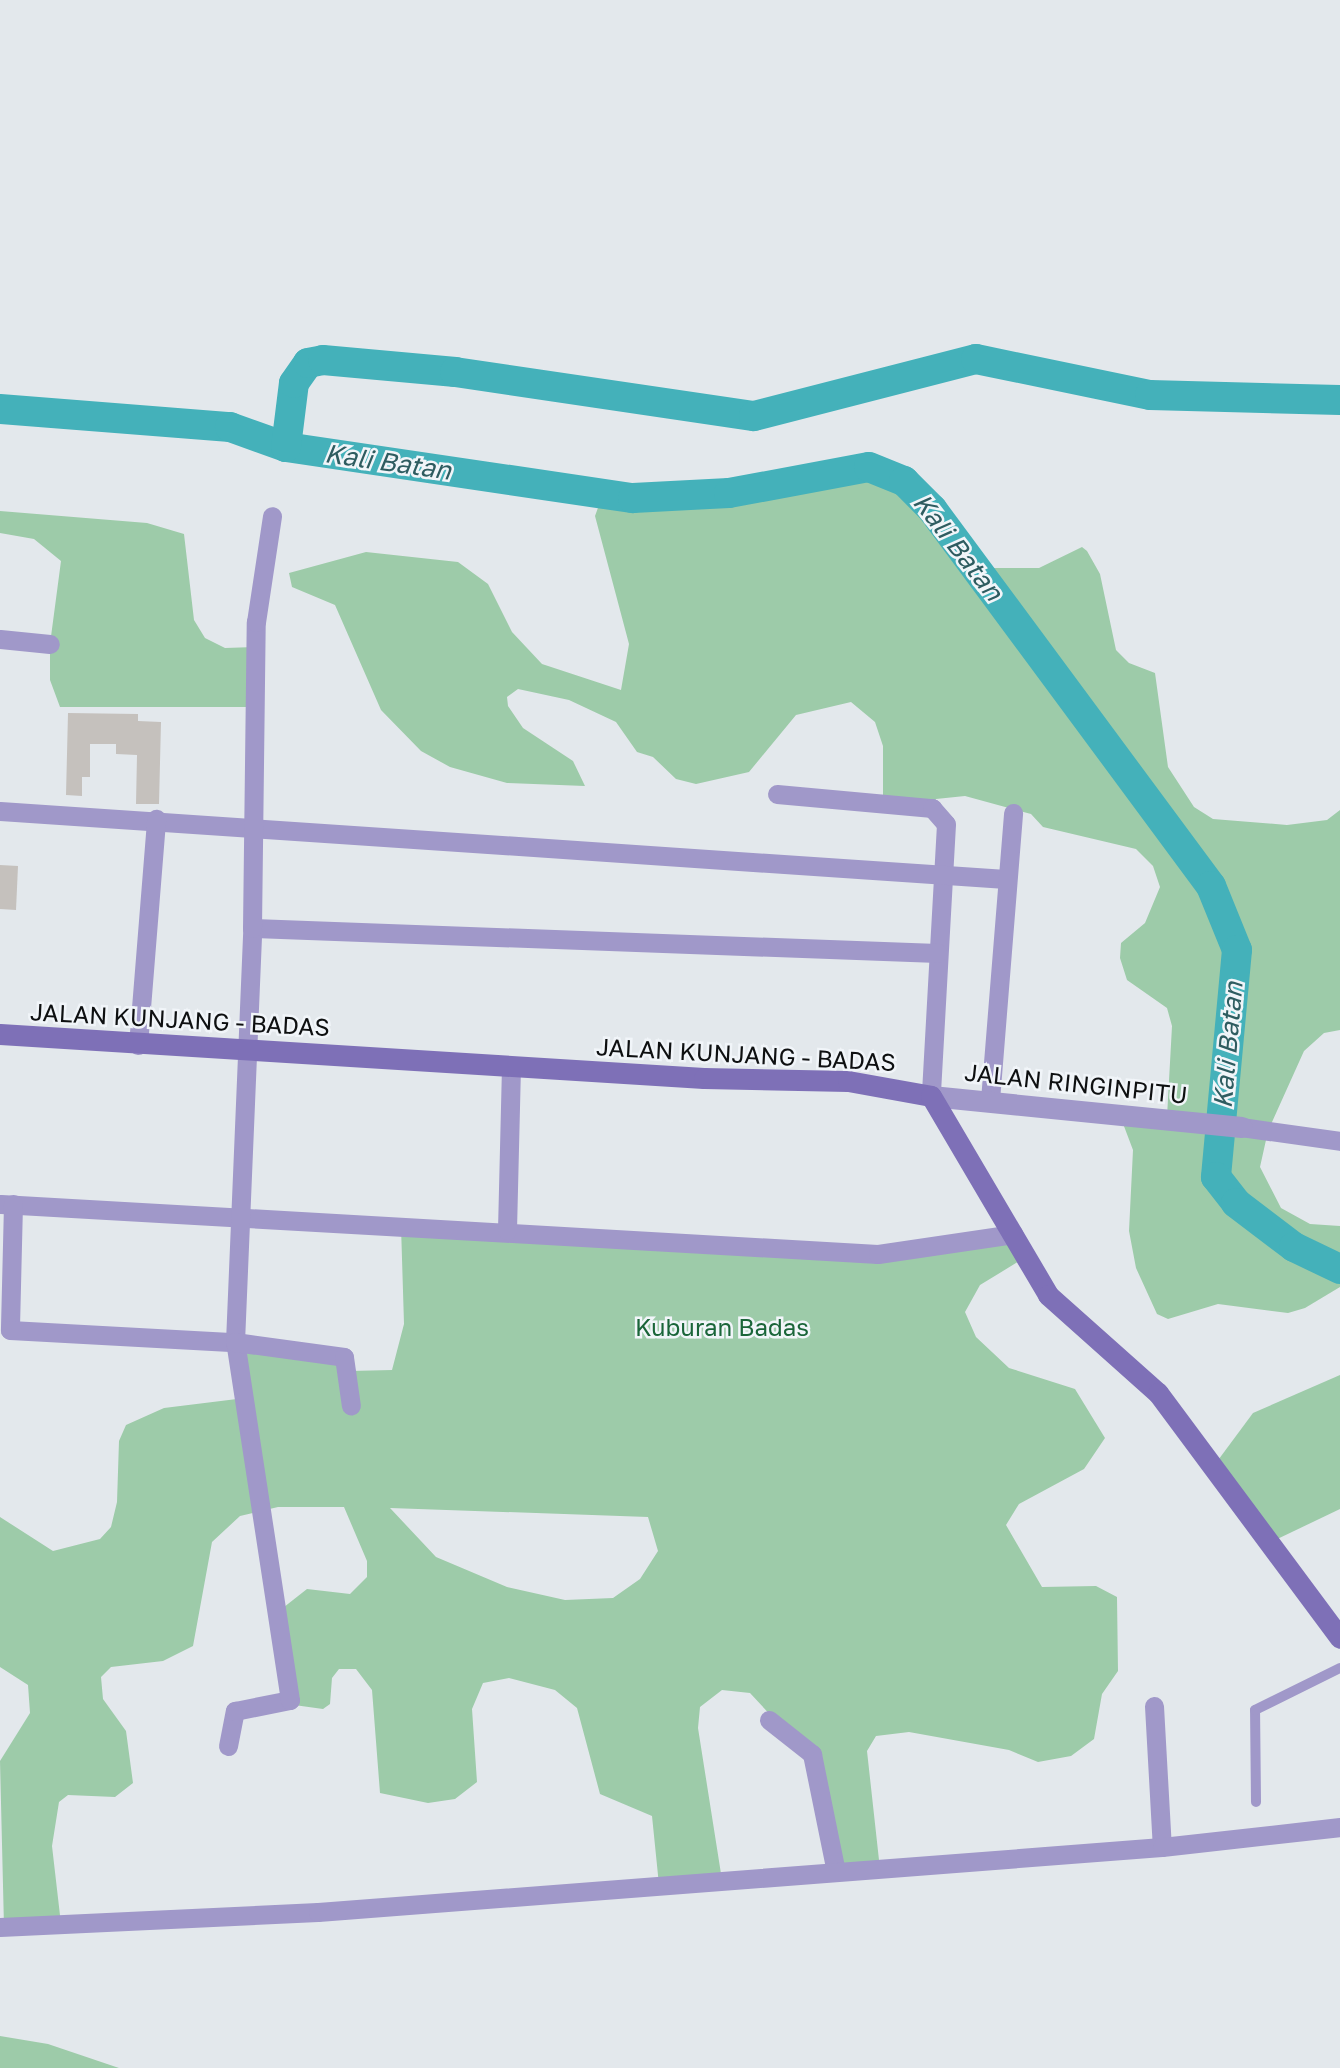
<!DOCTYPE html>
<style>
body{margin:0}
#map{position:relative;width:1340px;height:2068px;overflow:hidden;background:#e3e8ec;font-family:"Golos Text",sans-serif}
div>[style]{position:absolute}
.green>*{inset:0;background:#9dcba9}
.river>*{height:30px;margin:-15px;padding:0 15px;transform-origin:15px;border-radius:15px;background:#44b1ba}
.building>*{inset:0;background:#c5c1bd}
.service>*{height:10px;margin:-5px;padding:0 5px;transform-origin:5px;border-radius:5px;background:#a098c9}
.minor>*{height:19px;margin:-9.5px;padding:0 9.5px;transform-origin:9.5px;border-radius:9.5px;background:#a098c9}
.tertiary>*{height:21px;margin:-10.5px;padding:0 10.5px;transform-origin:10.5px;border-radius:10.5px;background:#a098c9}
.secondary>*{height:21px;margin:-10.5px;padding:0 10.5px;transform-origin:10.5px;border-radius:10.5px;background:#7e70b7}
span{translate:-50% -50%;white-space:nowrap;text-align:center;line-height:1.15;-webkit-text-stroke:5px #f1f5f9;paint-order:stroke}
.street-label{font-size:24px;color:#0e1011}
.park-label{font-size:24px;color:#1a6539}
.water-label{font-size:26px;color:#2e5c60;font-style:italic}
</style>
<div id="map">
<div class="green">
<i style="clip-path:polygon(869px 467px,915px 489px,973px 568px,1039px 568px,1082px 547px,1087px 551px,1100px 574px,1116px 650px,1129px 663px,1155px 673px,1168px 767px,1194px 807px,1213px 819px,1287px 825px,1327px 820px,1340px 810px,1340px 1030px,1324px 1033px,1304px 1051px,1268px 1131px,1260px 1167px,1281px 1208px,1310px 1224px,1340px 1226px,1340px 1287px,1305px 1308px,1288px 1313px,1218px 1304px,1168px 1319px,1157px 1314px,1136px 1268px,1129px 1231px,1133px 1150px,1119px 1113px,1167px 1117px,1172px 1026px,1167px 1008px,1127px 980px,1120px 958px,1121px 943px,1145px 923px,1160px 887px,1153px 866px,1136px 849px,1043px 827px,1031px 814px,965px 796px,936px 799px,932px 808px,883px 804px,883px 746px,875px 722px,851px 702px,796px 715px,749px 772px,696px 784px,676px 779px,653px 757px,637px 752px,616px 722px,569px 700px,518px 689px,507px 697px,508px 706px,523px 728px,573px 761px,585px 786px,507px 783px,450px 767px,421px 751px,381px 710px,335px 605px,292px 587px,289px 573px,366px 552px,458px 562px,488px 584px,512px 632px,542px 664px,621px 690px,629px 644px,595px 516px,603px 494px,729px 493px)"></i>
<i style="clip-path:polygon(0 511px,147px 523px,184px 534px,194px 620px,205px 638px,225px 648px,255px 647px,254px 707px,60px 707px,50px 680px,50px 644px,61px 561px,34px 539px,0 533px)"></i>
<i style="clip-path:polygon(evenodd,401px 1226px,829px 1252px,1014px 1234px,1026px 1257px,980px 1285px,965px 1312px,976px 1337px,1009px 1368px,1075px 1389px,1105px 1438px,1084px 1469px,1019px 1504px,1006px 1525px,1042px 1587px,1096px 1586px,1117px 1597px,1118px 1671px,1102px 1694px,1094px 1739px,1071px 1756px,1038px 1762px,1009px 1750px,909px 1732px,876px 1736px,867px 1751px,880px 1869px,836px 1872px,816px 1764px,750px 1693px,722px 1690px,700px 1707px,698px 1728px,722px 1880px,659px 1885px,652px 1816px,600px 1794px,577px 1708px,555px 1690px,509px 1678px,483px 1683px,472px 1709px,477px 1782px,455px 1799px,428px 1803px,380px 1793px,372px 1690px,356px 1669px,339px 1669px,332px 1678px,330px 1704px,323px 1709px,287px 1704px,279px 1611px,307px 1589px,350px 1594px,367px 1577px,367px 1561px,344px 1507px,278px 1507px,240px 1516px,212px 1542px,193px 1646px,163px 1661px,111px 1667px,101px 1677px,103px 1699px,126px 1731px,133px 1783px,115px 1797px,68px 1795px,59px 1802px,52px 1846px,61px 1924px,4px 1927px,0 1761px,30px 1713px,28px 1685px,0 1667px,0 1517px,53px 1551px,100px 1539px,111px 1527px,117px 1502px,119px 1441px,126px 1425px,164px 1408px,237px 1399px,235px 1342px,333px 1352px,350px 1371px,392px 1370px,404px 1324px,401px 1226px,390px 1508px,648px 1517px,658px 1551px,640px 1579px,613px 1598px,565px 1600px,507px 1587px,436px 1557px,390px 1508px)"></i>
<i style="clip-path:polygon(1340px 1375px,1340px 1509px,1269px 1543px,1213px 1467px,1253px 1413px)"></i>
<i style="clip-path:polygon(0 2036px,48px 2044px,119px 2068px,0 2068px)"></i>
</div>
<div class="river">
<i style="left:0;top:409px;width:231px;rotate:4.5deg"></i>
<i style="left:230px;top:427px;width:59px;rotate:19.7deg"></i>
<i style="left:286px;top:447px;width:351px;rotate:8.4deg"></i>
<i style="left:633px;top:498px;width:96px;rotate:-3deg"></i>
<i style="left:729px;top:493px;width:142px;rotate:-10.5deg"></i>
<i style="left:869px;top:467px;width:38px;rotate:22deg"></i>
<i style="left:904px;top:481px;width:40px;rotate:45deg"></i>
<i style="left:932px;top:509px;width:469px;rotate:53.5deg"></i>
<i style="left:1211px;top:886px;width:69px;rotate:67.9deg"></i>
<i style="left:1237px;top:950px;width:228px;rotate:95.3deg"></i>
<i style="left:1216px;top:1177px;width:33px;rotate:52deg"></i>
<i style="left:1236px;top:1203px;width:73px;rotate:37.2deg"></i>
<i style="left:1294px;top:1247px;width:51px;rotate:25.6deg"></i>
<i style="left:286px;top:447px;width:64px;rotate:-82.9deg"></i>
<i style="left:294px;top:383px;width:24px;rotate:-55deg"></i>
<i style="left:308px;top:363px;width:15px;rotate:-11deg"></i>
<i style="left:323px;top:360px;width:133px;rotate:5.2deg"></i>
<i style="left:455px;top:372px;width:302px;rotate:8.4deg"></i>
<i style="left:754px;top:416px;width:229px;rotate:-14.4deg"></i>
<i style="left:976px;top:359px;width:178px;rotate:11.7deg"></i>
<i style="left:1150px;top:395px;width:190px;rotate:1.5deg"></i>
</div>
<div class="building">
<i style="clip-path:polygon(68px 713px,138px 714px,138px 721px,161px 722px,159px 804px,136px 804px,137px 755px,116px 754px,116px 744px,90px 744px,90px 777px,82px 777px,82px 796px,66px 795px)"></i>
<i style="clip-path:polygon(0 865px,18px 866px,16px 910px,0 909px)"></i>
</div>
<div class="service">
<i style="left:1256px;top:1802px;width:92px;rotate:-90.6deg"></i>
<i style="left:1255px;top:1710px;width:95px;rotate:-26.3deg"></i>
</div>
<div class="minor">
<i style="left:0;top:639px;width:50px;rotate:5.7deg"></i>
<i style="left:777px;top:794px;width:156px;rotate:5.2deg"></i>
<i style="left:932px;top:808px;width:21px;rotate:49deg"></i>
<i style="left:946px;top:824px;width:272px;rotate:93.2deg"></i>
<i style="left:0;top:811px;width:1008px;rotate:3.87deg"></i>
<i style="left:252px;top:928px;width:686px;rotate:2.09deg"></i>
<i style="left:138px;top:1045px;width:227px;rotate:-85.4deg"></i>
<i style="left:990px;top:1100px;width:288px;rotate:-85.4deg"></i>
<i style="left:1241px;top:1127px;width:100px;rotate:8deg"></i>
<i style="left:1px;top:1204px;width:878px;rotate:3.26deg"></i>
<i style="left:878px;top:1254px;width:137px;rotate:-8.4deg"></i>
<i style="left:13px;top:1204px;width:126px;rotate:91.4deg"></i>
<i style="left:10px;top:1330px;width:225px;rotate:3.1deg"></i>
<i style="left:235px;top:1342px;width:414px;rotate:-87.6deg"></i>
<i style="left:252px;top:928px;width:306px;rotate:-89.3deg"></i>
<i style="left:256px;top:622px;width:107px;rotate:-81.4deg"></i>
<i style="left:507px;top:1230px;width:164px;rotate:-88.6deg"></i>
<i style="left:1154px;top:1706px;width:141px;rotate:86.8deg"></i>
<i style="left:769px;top:1720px;width:55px;rotate:38.3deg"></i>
<i style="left:812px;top:1754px;width:120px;rotate:78.5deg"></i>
<i style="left:228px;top:1746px;width:36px;rotate:-79deg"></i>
<i style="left:235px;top:1711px;width:56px;rotate:-11.3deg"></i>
<i style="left:290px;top:1700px;width:362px;rotate:-98.7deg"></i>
<i style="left:235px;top:1342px;width:110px;rotate:7.8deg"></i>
<i style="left:344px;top:1357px;width:49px;rotate:81.9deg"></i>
<i style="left:0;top:1927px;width:318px;rotate:-2.7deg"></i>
<i style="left:318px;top:1912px;width:846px;rotate:-4.4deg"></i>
<i style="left:1162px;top:1847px;width:179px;rotate:-6.4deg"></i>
</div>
<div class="tertiary">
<i style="left:931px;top:1096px;width:312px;rotate:5.7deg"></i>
</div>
<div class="secondary">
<i style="left:0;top:1034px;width:705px;rotate:3.58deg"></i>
<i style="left:704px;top:1078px;width:144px;rotate:1.2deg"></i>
<i style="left:848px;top:1081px;width:84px;rotate:10.2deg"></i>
<i style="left:931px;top:1096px;width:231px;rotate:59.5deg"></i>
<i style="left:1048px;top:1295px;width:147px;rotate:41.7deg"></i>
<i style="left:1158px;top:1393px;width:305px;rotate:53.4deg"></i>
</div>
<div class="street-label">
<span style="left:180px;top:1019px;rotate:3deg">JALAN KUNJANG - BADAS</span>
<span style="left:746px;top:1054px;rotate:3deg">JALAN KUNJANG - BADAS</span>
<span style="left:1076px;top:1083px;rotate:6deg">JALAN RINGINPITU</span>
</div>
<div class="park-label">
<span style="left:722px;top:1327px">Kuburan Badas</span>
</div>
<div class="water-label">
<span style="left:388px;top:462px;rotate:8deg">Kali Batan</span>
<span style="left:958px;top:547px;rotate:52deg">Kali Batan</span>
<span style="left:1228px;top:1045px;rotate:-85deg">Kali Batan</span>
</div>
</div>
